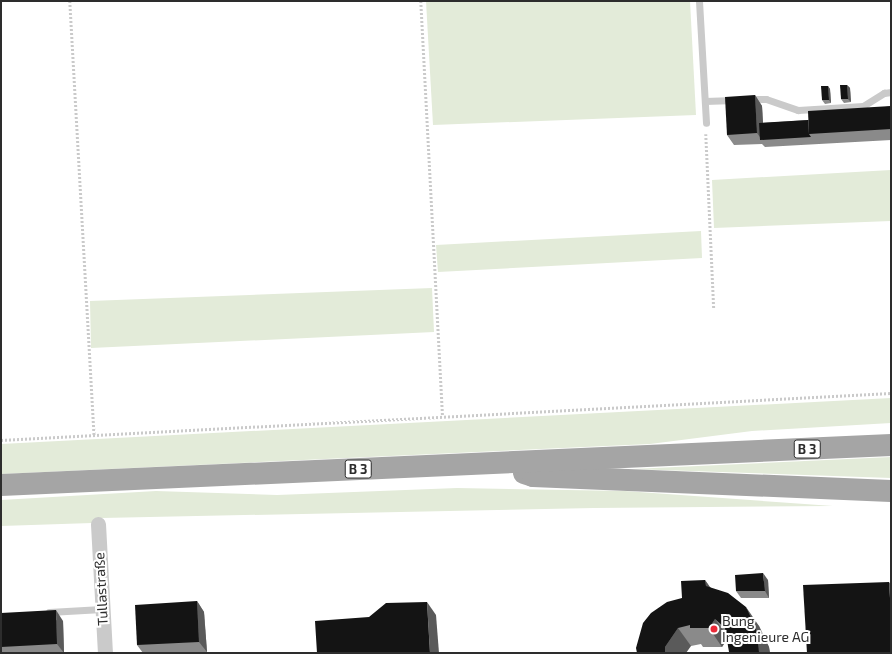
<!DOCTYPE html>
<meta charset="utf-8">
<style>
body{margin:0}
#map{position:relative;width:892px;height:654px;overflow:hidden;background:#fff;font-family:"Exo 2",sans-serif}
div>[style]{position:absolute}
.green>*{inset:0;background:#e3ebd9}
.path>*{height:2.5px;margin-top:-1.25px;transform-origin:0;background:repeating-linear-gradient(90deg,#cacaca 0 2px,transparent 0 4px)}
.lane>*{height:7px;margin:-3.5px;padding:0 3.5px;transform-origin:3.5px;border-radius:3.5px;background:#cacaca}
.street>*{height:15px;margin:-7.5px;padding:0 7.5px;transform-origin:7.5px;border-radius:7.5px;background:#cacaca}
.primary>*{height:22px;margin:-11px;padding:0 11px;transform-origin:11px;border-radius:11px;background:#a5a5a5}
.wall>*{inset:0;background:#8a8a8a}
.shaded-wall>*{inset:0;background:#5a5a5a}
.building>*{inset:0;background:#141414}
.dots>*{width:11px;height:11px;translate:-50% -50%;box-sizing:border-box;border:2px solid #fff;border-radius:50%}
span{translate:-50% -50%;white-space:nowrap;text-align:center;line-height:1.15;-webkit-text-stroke:4px #fff;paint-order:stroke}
.shield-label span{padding:1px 3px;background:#fff;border:1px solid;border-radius:3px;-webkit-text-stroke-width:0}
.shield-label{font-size:13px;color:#2d2d2d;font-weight:700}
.street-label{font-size:14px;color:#2d2d2d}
.poi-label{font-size:14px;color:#2d2d2d}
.left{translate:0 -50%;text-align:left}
.frame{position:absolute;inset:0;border:2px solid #2d2d2d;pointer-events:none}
</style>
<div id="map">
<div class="green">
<i style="clip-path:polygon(426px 1px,690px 1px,696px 115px,433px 125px)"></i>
<i style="clip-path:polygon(891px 170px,891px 221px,714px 228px,712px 180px)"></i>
<i style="clip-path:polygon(701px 231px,702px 258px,438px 272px,436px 245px)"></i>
<i style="clip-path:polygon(432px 288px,434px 332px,91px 348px,90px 301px)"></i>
<i style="clip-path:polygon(891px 398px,891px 423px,752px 431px,650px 444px,1px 474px,1px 444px)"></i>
<i style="clip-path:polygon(891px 457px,891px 478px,632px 469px)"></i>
<i style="clip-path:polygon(457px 488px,625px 491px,833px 506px,594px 508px,102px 518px,92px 523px,1px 526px,1px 500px,156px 491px,277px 495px)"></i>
</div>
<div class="path">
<i style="left:70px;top:1px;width:436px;rotate:86.8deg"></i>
<i style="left:421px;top:1px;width:415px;rotate:87deg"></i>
<i style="left:706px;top:134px;width:175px;rotate:87.4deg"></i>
<i style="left:1px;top:440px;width:891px;rotate:-3.02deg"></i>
</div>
<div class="lane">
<i style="left:699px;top:1px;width:122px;rotate:86.7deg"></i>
<i style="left:749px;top:99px;width:17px"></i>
<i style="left:766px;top:99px;width:34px;rotate:19deg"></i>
<i style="left:798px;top:110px;width:65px;rotate:-3.5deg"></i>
<i style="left:863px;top:106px;width:25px;rotate:-32deg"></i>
<i style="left:884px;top:93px;width:7px;rotate:-8deg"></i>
<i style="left:705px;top:101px;width:29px;rotate:-2deg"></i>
<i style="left:49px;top:612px;width:53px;rotate:-3.2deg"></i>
</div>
<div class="street">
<i style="left:98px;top:524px;width:129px;rotate:86.9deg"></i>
</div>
<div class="primary">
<i style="left:524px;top:473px;width:9px;rotate:18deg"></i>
<i style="left:533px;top:476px;width:358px;rotate:2.4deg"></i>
<i style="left:1px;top:485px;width:891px;rotate:-2.57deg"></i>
</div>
<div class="wall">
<i style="clip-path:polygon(847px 85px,850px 88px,851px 102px,844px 103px,841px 99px)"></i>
<i style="clip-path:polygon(828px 86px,830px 89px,831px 103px,825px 104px,822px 100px)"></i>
<i style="clip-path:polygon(755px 95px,762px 106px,763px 123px,808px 120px,891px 106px,891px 140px,765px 147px,762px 144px,734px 145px,727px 135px)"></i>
<i style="clip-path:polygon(705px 580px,710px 587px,759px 626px,769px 647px,770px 653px,730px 653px,727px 640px,722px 647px,703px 647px,701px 644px,691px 646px,636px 648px,682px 598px)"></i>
<i style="clip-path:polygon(768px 580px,769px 598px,741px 598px,736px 591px)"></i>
<i style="clip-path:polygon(197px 601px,204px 612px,207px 652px,192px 653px,143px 653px,137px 645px)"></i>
<i style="clip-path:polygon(1px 613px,63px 621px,64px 653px,1px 653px)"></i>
</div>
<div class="shaded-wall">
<i style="clip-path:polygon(847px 85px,850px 88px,851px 102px,848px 99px)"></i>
<i style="clip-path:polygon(828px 86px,830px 89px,831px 103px,829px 100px)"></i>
<i style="clip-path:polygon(755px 95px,762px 106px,764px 140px,762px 140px,757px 133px)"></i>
<i style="clip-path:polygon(763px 573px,768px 580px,769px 598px,765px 591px)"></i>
<i style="clip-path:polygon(705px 580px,718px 599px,706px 586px)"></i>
<i style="clip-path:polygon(889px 582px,891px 585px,891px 613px)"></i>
<i style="clip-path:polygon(197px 601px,204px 612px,207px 652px,199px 642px)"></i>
<i style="clip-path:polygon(427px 602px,436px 615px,439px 653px,430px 653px)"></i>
<i style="clip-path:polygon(746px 607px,759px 626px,769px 647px,770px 653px,760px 653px,759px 652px)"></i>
<i style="clip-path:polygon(56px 610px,63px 621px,64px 653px,57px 644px)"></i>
<i style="clip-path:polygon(715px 619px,728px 637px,722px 647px,709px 628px)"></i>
<i style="clip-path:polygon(678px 628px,691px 646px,686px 653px,665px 653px,665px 647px)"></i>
</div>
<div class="building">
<i style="clip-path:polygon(840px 85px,847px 85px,848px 99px,841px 99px)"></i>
<i style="clip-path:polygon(821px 86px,828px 86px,829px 100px,822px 100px)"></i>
<i style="clip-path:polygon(755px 95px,757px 133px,727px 135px,725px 97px)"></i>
<i style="clip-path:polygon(891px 106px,891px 129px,809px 134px,808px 111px)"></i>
<i style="clip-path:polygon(808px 120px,809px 134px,811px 137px,760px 140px,759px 123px)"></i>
<i style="clip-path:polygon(763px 573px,765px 591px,736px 591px,735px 575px)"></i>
<i style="clip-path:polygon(705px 580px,706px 586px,728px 593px,746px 607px,756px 629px,759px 652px,729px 652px,725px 628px,715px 619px,709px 628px,690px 628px,690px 625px,678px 628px,665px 647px,665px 653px,637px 653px,636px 648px,643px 623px,651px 613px,667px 602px,682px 598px,681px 581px)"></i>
<i style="clip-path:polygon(889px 582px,891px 613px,891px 653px,807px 653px,803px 585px)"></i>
<i style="clip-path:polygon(197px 601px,199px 642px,137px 645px,135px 605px)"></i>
<i style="clip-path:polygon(427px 602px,430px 653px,317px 653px,315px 621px,369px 617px,386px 603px)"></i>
<i style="clip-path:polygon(56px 610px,57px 644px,1px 647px,1px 613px)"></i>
</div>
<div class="dots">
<i style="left:714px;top:629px;background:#ea2937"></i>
</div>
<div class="shield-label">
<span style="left:807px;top:449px">B 3</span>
<span style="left:358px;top:469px">B 3</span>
</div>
<div class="street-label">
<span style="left:101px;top:589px;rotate:-93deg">Tullastraße</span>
</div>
<div class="poi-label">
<span class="left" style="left:722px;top:629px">Bung<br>Ingenieure AG</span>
</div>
<div class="frame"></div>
</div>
